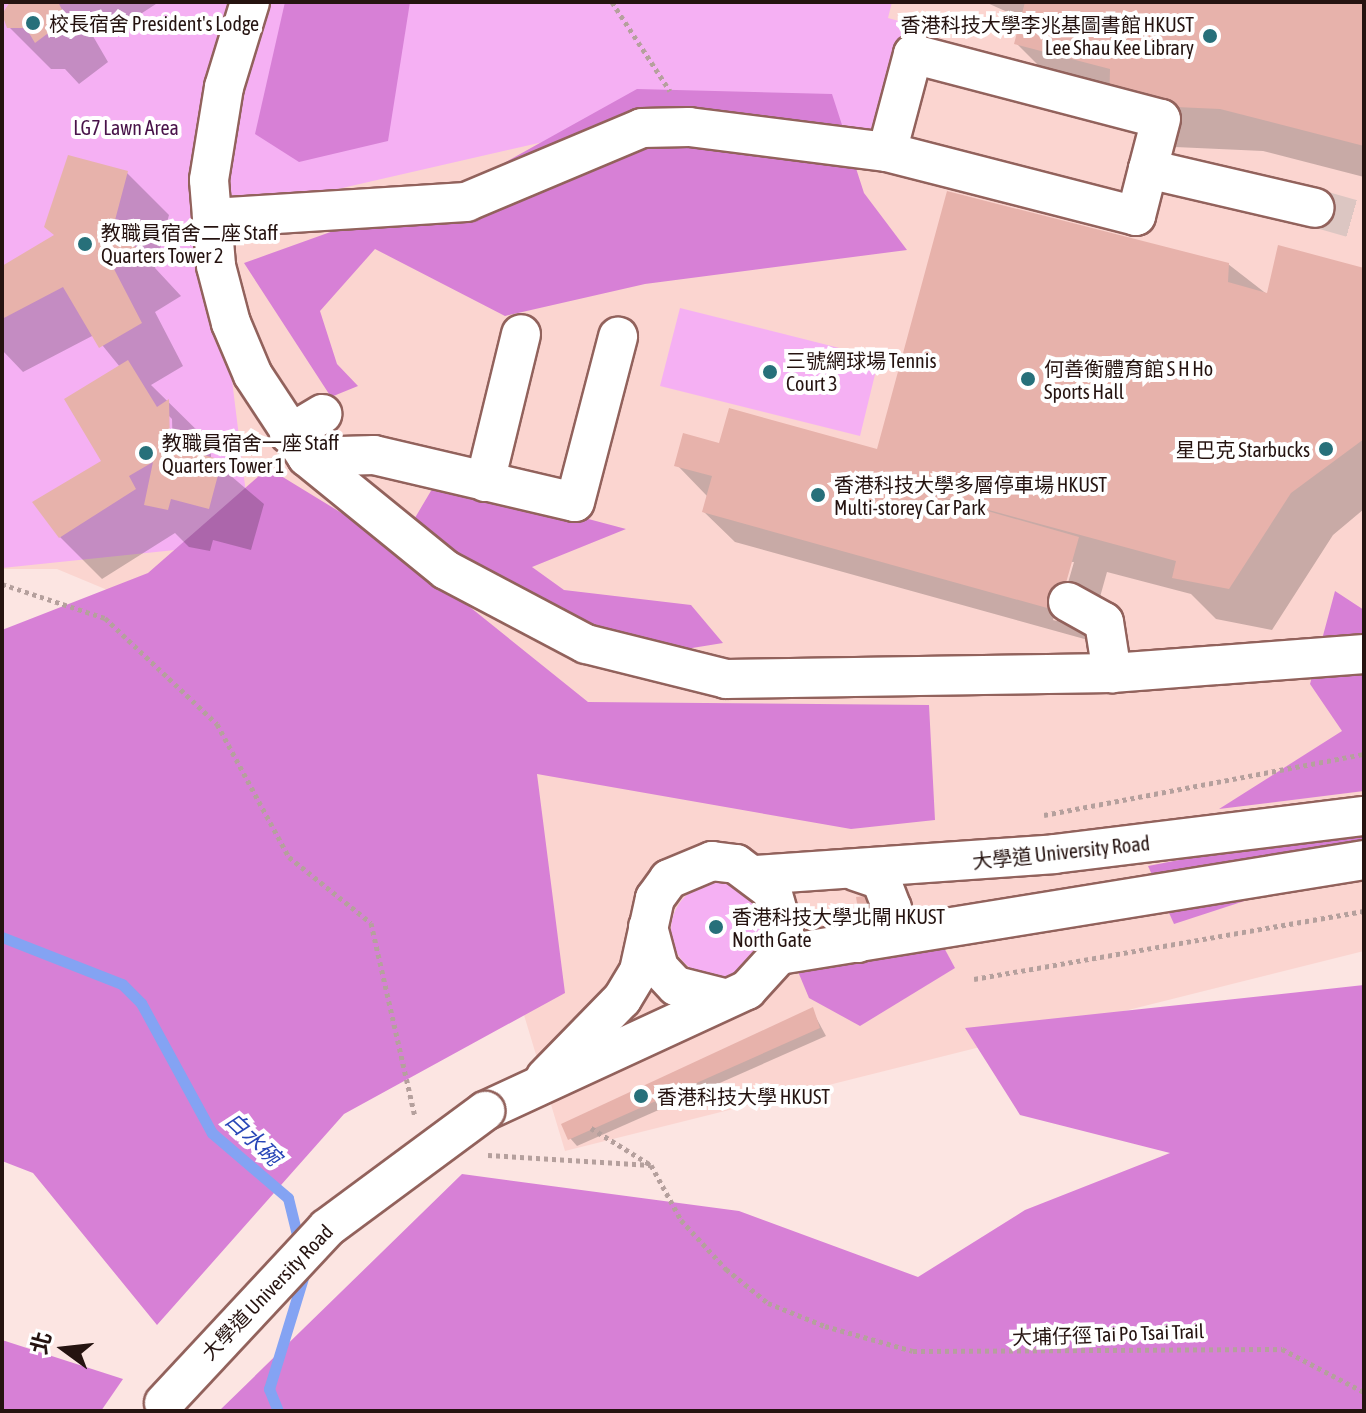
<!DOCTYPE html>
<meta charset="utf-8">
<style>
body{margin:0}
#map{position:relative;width:1366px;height:1413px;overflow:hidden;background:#fce5e2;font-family:"Asap Condensed","Noto Sans TC",sans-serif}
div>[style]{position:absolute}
.built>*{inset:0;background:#fbd5d0}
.green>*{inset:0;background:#f5b0f3}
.round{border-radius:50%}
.forest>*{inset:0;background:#d780d6}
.shadow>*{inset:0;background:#0003}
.stream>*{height:11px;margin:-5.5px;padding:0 5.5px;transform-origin:5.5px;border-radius:5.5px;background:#84a3f3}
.building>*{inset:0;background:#e7b2ab}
.minor-tunnel>*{height:38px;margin-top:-19px;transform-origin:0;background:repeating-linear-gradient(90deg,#dcc6c2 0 38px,transparent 0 57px)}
.path>*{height:5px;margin-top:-2.5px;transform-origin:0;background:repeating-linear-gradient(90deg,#b5a09d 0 4px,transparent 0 8px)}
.roads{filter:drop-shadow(2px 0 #92625c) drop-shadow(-2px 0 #92625c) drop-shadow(0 2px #92625c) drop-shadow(0 -2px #92625c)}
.minor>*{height:38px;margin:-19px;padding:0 19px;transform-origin:19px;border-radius:19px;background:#fff}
.bridges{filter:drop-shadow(2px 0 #92625c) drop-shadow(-2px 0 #92625c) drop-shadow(0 2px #92625c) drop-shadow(0 -2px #92625c)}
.minor-bridge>*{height:38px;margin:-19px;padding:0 19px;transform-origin:19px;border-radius:19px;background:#fff}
.dots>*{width:22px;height:22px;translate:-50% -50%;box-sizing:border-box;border:4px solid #fff;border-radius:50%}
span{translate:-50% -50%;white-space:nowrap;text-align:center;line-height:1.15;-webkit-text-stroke:8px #fff;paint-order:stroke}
.poi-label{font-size:20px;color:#251310}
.left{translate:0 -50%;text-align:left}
.right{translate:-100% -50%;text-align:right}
.park-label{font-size:20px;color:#481249}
.street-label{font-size:20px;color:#251310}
.water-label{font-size:22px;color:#2846b7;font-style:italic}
.frame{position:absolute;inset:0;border:4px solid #251310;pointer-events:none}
.north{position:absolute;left:24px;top:1309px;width:80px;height:80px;-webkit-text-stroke:6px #fff;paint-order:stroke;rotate:285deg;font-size:22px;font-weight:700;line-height:32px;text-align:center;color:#251310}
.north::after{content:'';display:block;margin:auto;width:28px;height:36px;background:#251310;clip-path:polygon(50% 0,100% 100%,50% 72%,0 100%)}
</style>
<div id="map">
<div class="built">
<i style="clip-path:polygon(2px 2px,1364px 2px,1364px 951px,565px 1151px,521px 1005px,129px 599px,57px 569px,2px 569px)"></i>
</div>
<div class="green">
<i style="clip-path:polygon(2px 2px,892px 2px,888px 18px,917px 26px,885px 145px,565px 137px,212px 218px,252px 542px,2px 568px)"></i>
<i style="clip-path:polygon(680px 308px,879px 358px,860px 436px,660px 386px)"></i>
<i class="round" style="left:671px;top:883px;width:94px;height:94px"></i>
</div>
<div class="forest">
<i style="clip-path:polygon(285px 2px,410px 2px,388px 141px,299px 162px,255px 134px)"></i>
<i style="clip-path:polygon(637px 89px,832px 94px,864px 193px,907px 250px,645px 284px,505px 316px,375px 249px,320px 311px,337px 364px,358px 386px,331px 397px,244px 263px,470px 182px)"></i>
<i style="clip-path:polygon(268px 468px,389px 542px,588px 702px,929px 705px,935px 820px,851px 829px,537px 774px,565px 993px,344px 1114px,157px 1325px,33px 1173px,2px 1161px,2px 630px,148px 573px)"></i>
<i style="clip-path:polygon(438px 479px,626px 529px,532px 567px,564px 590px,691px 605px,723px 643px,655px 654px,406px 533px)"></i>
<i style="clip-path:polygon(1335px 591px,1364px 610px,1364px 791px,1219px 809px,1342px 731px,1310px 684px)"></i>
<i style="clip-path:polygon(1364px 824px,1364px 862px,1174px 924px,1148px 866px)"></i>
<i style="clip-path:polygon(928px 918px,955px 968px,860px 1026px,809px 998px,794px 962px)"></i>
<i style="clip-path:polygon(1364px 985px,1364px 1411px,219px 1411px,462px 1174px,739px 1211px,918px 1277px,1025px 1210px,1170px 1153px,1020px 1115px,965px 1028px)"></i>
<i style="clip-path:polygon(2px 1340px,123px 1379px,101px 1411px,2px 1411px)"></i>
</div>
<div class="shadow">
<i style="clip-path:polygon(12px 2px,159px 2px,122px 26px,113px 17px,90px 31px,108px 62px,79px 84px,65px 69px,51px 69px,9px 27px)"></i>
<i style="clip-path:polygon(985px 2px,1364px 2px,1364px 177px,1263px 151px,1153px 146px,1111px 103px,1047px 74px,1016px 43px,1023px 19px)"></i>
<i style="clip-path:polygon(evenodd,127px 173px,169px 215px,155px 268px,181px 296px,155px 312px,183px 366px,151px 385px,211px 444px,211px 459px,264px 504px,251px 550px,213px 540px,210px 551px,189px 547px,175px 533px,102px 579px,60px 537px,104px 462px,120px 367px,94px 335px,23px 372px,2px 350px,2px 268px,56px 236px,127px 173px,168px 415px,172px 419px,173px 456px,169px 456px,168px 415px)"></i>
<i style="clip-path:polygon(evenodd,1228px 264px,1268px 295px,1364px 270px,1364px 509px,1333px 535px,1272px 630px,1216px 619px,1191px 594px,1107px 572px,1088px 640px,735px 542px,704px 512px,707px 496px,677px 465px,720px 445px,875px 451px,1228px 264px,1069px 562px,1074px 562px,1057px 621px,1053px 620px,1069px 562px)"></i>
<i style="clip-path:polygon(865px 898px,872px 905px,870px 934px)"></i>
<i style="clip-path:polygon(812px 1010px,826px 1036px,577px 1146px,570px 1138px)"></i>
</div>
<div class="stream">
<i style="left:2px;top:937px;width:129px;rotate:21.4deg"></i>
<i style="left:122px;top:984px;width:27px;rotate:45deg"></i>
<i style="left:141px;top:1003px;width:148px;rotate:61.4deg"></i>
<i style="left:212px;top:1133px;width:100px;rotate:40.5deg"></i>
<i style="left:288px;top:1198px;width:50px;rotate:76.2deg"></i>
<i style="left:278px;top:1411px;width:24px;rotate:-112deg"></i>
<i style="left:269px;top:1389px;width:123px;rotate:-73deg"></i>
</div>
<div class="building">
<i style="clip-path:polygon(10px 2px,58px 2px,67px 19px,35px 43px,26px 28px,7px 28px,2px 14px)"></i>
<i style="clip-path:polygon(1025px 2px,1364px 2px,1364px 146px,1220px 109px,1109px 104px,1110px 69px,1014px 44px)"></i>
<i style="clip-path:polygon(68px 155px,128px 171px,114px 224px,141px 253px,114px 269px,142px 323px,99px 348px,63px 287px,2px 319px,2px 266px,54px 235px,44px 227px)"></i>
<i style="clip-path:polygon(947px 191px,1229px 263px,1228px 282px,1267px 293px,1278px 245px,1364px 268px,1364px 439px,1291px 493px,1229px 589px,1172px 578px,1176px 561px,875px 479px,1079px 537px,1058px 611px,702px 512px,712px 476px,674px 466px,683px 433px,719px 443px,729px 408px,877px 449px)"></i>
<i style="clip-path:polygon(128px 360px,157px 407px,169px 399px,170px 446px,222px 460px,209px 509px,171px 499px,168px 510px,144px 505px,153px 462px,129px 476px,136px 489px,59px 538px,32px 502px,101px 461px,64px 399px)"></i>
<i style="clip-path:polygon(866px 896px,870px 926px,861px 927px,856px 897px)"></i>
<i style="clip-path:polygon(813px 1007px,820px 1028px,568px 1140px,561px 1124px)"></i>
</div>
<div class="minor-tunnel">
<i style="left:1315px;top:208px;width:51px;rotate:15.9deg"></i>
</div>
<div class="path">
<i style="left:612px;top:2px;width:106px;rotate:56.9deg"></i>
<i style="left:2px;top:584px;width:108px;rotate:18.3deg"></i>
<i style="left:105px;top:618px;width:154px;rotate:43.4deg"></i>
<i style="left:217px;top:724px;width:151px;rotate:61.6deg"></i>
<i style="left:289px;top:857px;width:105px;rotate:38.8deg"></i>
<i style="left:371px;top:923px;width:198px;rotate:77.2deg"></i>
<i style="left:1044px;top:815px;width:326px;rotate:-10.8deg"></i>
<i style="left:974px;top:979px;width:396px;rotate:-9.9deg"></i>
<i style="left:591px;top:1128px;width:70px;rotate:31.7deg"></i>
<i style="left:651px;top:1165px;width:63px;rotate:61.4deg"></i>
<i style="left:681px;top:1220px;width:67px;rotate:47.4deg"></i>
<i style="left:726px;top:1269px;width:54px;rotate:39deg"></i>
<i style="left:768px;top:1303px;width:61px;rotate:22deg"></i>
<i style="left:825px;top:1326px;width:91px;rotate:15.9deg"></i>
<i style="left:913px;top:1351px;width:369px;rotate:-0.3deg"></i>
<i style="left:1282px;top:1349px;width:93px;rotate:27.7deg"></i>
<i style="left:488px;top:1155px;width:163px;rotate:3.5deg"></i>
</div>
<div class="roads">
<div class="minor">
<i style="left:250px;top:2px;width:89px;rotate:107deg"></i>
<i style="left:224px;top:87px;width:94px;rotate:99.2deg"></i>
<i style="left:209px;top:180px;width:86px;rotate:85.3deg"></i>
<i style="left:216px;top:266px;width:59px;rotate:75.3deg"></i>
<i style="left:231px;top:323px;width:56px;rotate:67.1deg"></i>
<i style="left:253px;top:375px;width:98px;rotate:56.6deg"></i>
<i style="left:307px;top:457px;width:179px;rotate:39.1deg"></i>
<i style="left:446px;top:570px;width:158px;rotate:27.9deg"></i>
<i style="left:586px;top:644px;width:144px;rotate:14deg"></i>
<i style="left:726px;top:679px;width:386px;rotate:-0.9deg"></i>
<i style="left:1112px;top:673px;width:253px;rotate:-4.3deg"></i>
<i style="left:887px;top:152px;width:101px;rotate:-75.1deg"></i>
<i style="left:913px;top:54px;width:256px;rotate:14.7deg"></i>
<i style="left:1161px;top:119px;width:52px;rotate:104.6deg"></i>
<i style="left:212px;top:218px;width:255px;rotate:-3.6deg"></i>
<i style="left:466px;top:202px;width:191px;rotate:-22.8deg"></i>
<i style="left:642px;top:128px;width:47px;rotate:-1.2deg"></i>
<i style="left:689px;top:127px;width:200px;rotate:7.2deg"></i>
<i style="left:887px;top:152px;width:257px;rotate:14.4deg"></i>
<i style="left:1136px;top:216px;width:49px;rotate:-75.7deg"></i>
<i style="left:1148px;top:169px;width:171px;rotate:13.1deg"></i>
<i style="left:289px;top:434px;width:39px;rotate:-31deg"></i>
<i style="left:307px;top:457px;width:67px;rotate:-1.7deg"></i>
<i style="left:374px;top:455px;width:206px;rotate:13.2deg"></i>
<i style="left:575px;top:502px;width:171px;rotate:-75.4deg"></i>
<i style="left:485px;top:482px;width:152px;rotate:-76.3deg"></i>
<i style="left:1068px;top:602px;width:41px;rotate:29.1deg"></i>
<i style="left:1104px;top:622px;width:52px;rotate:81.1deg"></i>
<i style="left:855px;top:871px;width:28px;rotate:19deg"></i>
<i style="left:881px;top:880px;width:30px;rotate:69deg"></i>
<i style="left:892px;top:908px;width:17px;rotate:111deg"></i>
<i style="left:886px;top:924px;width:34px;rotate:146deg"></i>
<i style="left:757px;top:875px;width:298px;rotate:-4deg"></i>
<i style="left:1054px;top:854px;width:312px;rotate:-7deg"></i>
<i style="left:648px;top:927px;width:42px;rotate:75deg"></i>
<i style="left:659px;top:968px;width:25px;rotate:47deg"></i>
<i style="left:676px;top:986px;width:49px;rotate:14deg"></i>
<i style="left:779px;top:955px;width:593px;rotate:-9.22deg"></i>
<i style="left:485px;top:1111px;width:289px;rotate:-24.8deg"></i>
<i style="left:747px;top:990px;width:47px;rotate:-47.6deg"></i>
<i style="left:779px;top:955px;width:23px;rotate:-77deg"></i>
<i style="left:784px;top:933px;width:44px;rotate:-105.9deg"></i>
<i style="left:772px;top:891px;width:45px;rotate:-143.1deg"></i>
<i style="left:736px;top:864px;width:24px;rotate:-173deg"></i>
<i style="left:712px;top:861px;width:47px;rotate:157.3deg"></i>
<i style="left:669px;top:879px;width:24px;rotate:126deg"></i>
<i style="left:655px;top:898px;width:75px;rotate:102.4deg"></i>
<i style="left:639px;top:971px;width:33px;rotate:121deg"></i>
<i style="left:622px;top:999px;width:110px;rotate:134.3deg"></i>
</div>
</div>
<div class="bridges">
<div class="minor-bridge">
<i style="left:164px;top:1403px;width:239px;rotate:-47deg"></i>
<i style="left:327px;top:1228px;width:197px;rotate:-36.5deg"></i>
</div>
</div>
<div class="dots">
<i style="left:33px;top:23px;background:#27707a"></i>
<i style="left:1210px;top:36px;background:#27707a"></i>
<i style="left:85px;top:244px;background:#27707a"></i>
<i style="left:770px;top:372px;background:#27707a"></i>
<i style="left:1028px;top:379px;background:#27707a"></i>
<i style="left:1326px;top:449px;background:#27707a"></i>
<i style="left:146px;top:453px;background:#27707a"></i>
<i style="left:818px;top:495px;background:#27707a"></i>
<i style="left:716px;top:927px;background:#27707a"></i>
<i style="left:641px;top:1096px;background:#27707a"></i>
</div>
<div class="poi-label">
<span class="left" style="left:49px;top:23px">校長宿舍 President's Lodge</span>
<span class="right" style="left:1194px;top:36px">香港科技大學李兆基圖書館 HKUST<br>Lee Shau Kee Library</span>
<span class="left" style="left:101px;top:244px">教職員宿舍二座 Staff<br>Quarters Tower 2</span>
<span class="left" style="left:786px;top:372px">三號網球場 Tennis<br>Court 3</span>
<span class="left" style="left:1044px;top:380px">何善衡體育館 S H Ho<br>Sports Hall</span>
<span class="left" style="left:162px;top:454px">教職員宿舍一座 Staff<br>Quarters Tower 1</span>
<span class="right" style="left:1310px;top:449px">星巴克 Starbucks</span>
<span class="left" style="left:834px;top:496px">香港科技大學多層停車場 HKUST<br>Multi-storey Car Park</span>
<span class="left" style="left:732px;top:928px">香港科技大學北閘 HKUST<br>North Gate</span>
<span class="left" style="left:657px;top:1096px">香港科技大學 HKUST</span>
</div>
<div class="park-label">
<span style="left:126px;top:127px">LG7 Lawn Area</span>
</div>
<div class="street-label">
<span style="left:1061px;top:852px;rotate:-6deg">大學道 University Road</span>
<span style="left:267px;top:1292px;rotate:-46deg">大學道 University Road</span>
<span style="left:1108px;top:1334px;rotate:-2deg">大埔仔徑 Tai Po Tsai Trail</span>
</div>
<div class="water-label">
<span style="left:253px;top:1139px;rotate:43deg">白水碗</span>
</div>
<div class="frame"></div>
<div class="north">北</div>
</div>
